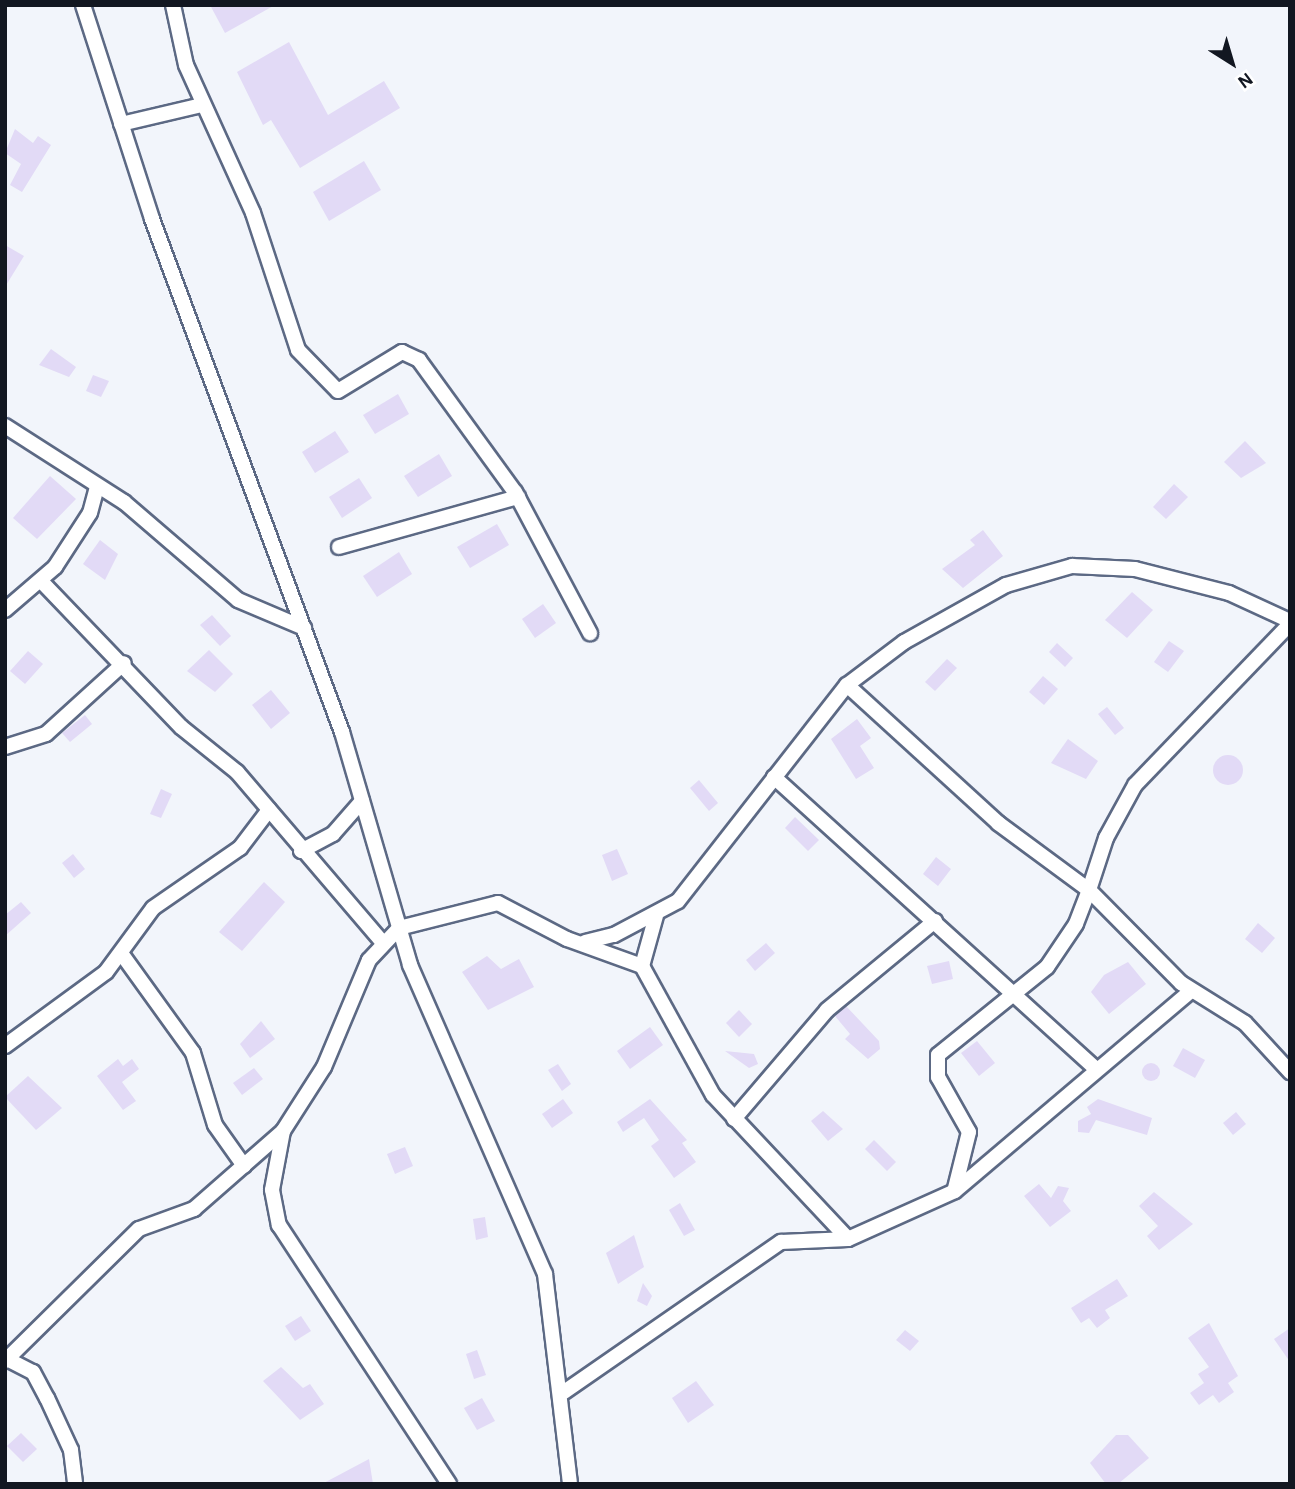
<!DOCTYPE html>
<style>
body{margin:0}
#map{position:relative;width:1295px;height:1489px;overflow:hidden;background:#f2f5fb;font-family:"Alegreya Sans",sans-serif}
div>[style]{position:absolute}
.building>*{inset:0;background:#e2daf6}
.round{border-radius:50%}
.roads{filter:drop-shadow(2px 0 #5c6984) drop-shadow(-2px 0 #5c6984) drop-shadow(0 2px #5c6984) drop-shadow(0 -2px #5c6984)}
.street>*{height:14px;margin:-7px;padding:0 7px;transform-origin:7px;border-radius:7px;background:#fff}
span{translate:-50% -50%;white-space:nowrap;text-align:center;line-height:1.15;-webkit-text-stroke:5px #fff;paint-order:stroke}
.frame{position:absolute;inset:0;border:7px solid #121721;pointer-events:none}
.north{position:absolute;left:1197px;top:28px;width:70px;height:70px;-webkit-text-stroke:5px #fff;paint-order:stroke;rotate:143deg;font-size:19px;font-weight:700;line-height:28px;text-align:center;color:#121721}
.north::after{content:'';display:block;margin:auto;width:24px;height:32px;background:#121721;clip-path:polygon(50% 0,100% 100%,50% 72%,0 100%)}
</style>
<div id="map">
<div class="building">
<i style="clip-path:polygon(210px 5px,275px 5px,225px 33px)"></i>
<i style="clip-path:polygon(289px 42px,328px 115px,384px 81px,400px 108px,300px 168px,271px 120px,263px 125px,237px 72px)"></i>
<i style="clip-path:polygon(15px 129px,33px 143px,38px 136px,51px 145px,22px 192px,10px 185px,21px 164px,5px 153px)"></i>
<i style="clip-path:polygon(364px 161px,381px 190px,329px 221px,313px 192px)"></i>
<i style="clip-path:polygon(5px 245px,24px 256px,5px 287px)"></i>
<i style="clip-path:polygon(51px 349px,76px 367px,69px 377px,39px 365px)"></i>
<i style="clip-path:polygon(93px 375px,109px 381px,101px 397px,86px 391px)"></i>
<i style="clip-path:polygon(398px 394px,409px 414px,375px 434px,363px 415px)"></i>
<i style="clip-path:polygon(335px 431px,349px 452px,315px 473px,302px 452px)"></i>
<i style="clip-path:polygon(1245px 441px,1266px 463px,1241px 478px,1224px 462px)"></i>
<i style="clip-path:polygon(439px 454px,452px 476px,418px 497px,404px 476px)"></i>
<i style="clip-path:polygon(50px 476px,76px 499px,37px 539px,13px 518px)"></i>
<i style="clip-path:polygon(359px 478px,372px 498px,342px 518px,329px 497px)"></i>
<i style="clip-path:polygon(1174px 484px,1188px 497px,1166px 519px,1153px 507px)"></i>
<i style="clip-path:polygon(497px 524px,509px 545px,470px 568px,457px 547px)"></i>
<i style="clip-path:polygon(983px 530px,1003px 556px,963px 588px,942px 569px,975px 545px,970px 540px)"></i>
<i style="clip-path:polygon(100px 540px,118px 554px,105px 580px,83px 564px)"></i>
<i style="clip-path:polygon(399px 552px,412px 574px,377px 597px,363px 576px)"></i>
<i style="clip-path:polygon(1132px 592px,1153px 610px,1127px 638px,1105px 620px)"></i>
<i style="clip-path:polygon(543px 604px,556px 623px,535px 638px,522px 619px)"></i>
<i style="clip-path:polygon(212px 615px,231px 636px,220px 646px,200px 625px)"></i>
<i style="clip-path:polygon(1169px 641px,1184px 651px,1168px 672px,1154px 662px)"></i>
<i style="clip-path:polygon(1057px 643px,1073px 658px,1065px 667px,1049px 652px)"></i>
<i style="clip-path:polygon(209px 650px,233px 674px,215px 692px,187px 671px)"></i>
<i style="clip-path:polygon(28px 651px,43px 664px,25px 684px,10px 671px)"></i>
<i style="clip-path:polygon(947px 659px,957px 668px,935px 691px,925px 682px)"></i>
<i style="clip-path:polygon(1043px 676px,1058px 689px,1044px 705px,1029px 692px)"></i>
<i style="clip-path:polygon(271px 690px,290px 713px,271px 729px,252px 705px)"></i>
<i style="clip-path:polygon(1107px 707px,1124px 728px,1115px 735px,1098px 714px)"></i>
<i style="clip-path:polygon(85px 715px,92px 724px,70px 742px,62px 733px)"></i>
<i style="clip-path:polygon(857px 719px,871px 738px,860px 746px,874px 768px,856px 779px,831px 739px)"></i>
<i style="clip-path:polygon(1068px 739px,1098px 761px,1086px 779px,1051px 763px)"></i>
<i class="round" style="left:1213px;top:755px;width:30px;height:30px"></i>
<i style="clip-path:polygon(699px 780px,718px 803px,709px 811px,690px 788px)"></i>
<i style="clip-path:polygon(161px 789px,172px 794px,161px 818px,150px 814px)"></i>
<i style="clip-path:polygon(795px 817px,819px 840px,808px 851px,785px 828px)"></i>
<i style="clip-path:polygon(617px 849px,628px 874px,612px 881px,602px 855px)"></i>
<i style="clip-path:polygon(73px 854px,85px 869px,74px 878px,62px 863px)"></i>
<i style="clip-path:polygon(936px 857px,951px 869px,938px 886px,923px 874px)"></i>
<i style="clip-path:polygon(264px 882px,285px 902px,242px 951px,219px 932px)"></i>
<i style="clip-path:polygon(21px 902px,31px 913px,5px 936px,5px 915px)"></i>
<i style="clip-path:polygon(1258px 923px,1275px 938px,1262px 953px,1245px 939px)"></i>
<i style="clip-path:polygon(766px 943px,775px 953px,755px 971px,746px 960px)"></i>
<i style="clip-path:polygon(487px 956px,501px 969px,519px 959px,534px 987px,488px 1010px,462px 972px)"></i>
<i style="clip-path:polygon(949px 961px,953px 979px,932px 984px,927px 966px)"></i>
<i style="clip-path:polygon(1128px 962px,1146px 984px,1109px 1014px,1091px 992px,1104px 975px)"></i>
<i style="clip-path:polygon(846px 1006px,879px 1041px,880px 1049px,868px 1059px,845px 1039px,850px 1034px,835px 1016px)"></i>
<i style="clip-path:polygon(739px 1010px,752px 1024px,739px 1037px,726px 1023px)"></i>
<i style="clip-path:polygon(261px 1021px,275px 1039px,250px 1058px,240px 1044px)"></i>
<i style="clip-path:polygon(650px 1027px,663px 1045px,630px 1069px,617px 1051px)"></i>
<i style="clip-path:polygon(977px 1041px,995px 1063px,979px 1076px,961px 1053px)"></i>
<i style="clip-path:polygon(1183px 1048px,1205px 1060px,1195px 1078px,1173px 1066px)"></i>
<i style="clip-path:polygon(725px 1051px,754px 1054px,758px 1064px,749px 1068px)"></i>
<i style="clip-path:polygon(118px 1059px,123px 1066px,132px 1059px,139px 1069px,122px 1082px,136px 1101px,123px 1110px,97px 1076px)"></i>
<i class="round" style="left:1142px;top:1063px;width:18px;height:18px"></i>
<i style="clip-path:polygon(558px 1064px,571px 1084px,562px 1091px,548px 1070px)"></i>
<i style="clip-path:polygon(254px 1068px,263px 1079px,242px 1095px,233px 1083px)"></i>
<i style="clip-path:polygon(28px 1076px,62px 1108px,36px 1130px,5px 1097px)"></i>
<i style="clip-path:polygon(563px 1099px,573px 1113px,552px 1128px,542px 1114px)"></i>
<i style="clip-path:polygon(650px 1099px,687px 1140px,682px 1143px,696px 1162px,674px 1178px,651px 1146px,659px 1140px,644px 1118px,623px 1132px,617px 1122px)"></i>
<i style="clip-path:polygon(1098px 1099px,1152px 1118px,1147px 1135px,1096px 1120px,1089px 1133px,1078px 1132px,1078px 1121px,1091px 1114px,1087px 1107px)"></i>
<i style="clip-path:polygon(823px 1111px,843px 1129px,828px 1141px,811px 1121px)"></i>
<i style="clip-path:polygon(1236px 1112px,1246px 1124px,1233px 1135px,1223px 1123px)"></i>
<i style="clip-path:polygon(874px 1140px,896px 1162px,887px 1171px,865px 1149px)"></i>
<i style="clip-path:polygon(405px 1147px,413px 1166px,395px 1174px,387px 1154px)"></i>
<i style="clip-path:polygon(1039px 1184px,1051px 1198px,1058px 1186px,1069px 1188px,1063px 1201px,1071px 1211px,1050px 1227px,1024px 1196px)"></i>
<i style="clip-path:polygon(1154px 1192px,1193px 1224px,1159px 1250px,1147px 1236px,1158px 1226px,1139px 1206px)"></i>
<i style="clip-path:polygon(680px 1203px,695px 1230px,684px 1236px,669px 1210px)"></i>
<i style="clip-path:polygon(485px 1217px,488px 1237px,476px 1240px,473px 1219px)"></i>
<i style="clip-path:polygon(634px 1235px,644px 1267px,618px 1284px,606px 1253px)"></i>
<i style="clip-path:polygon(1117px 1279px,1128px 1296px,1105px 1310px,1110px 1318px,1097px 1328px,1089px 1318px,1081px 1323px,1071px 1308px)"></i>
<i style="clip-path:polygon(643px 1283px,652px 1296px,647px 1306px,637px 1301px)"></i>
<i style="clip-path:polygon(301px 1316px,311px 1331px,295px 1341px,285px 1326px)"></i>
<i style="clip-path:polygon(1209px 1323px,1238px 1376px,1228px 1383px,1234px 1392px,1219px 1403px,1213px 1395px,1199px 1405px,1190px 1393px,1204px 1383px,1198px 1374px,1209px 1367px,1188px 1338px)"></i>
<i style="clip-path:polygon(1290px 1328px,1290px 1362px,1274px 1339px)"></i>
<i style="clip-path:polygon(905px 1330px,919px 1341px,910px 1351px,896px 1340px)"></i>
<i style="clip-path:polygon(477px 1350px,486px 1375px,474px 1379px,466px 1354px)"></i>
<i style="clip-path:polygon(281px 1367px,303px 1388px,310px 1384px,324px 1404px,300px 1420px,263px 1381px)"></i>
<i style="clip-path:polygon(696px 1381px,714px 1405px,688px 1423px,672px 1398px)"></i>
<i style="clip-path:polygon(482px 1398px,495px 1421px,477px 1430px,464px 1408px)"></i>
<i style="clip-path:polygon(21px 1433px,37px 1449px,23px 1462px,7px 1446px)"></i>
<i style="clip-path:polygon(1116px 1435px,1128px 1435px,1149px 1458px,1118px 1484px,1106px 1484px,1090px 1463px)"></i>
<i style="clip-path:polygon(369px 1459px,373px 1484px,322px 1484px)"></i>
</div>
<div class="roads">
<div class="street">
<i style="left:83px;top:5px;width:225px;rotate:72.1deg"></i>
<i style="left:152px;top:219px;width:547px;rotate:69.68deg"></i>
<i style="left:342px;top:732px;width:243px;rotate:73.7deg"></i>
<i style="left:410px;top:965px;width:337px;rotate:66.4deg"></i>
<i style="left:545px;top:1274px;width:211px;rotate:83.2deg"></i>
<i style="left:173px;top:5px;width:61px;rotate:77.8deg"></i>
<i style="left:186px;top:65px;width:162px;rotate:65.6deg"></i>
<i style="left:253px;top:213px;width:144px;rotate:71.8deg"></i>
<i style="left:298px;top:350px;width:57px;rotate:45.7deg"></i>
<i style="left:338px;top:391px;width:75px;rotate:-31.4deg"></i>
<i style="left:402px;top:352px;width:19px;rotate:25deg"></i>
<i style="left:419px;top:360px;width:163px;rotate:54deg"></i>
<i style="left:515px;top:492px;width:160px;rotate:62deg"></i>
<i style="left:121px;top:124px;width:83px;rotate:-13.2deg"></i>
<i style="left:5px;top:426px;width:141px;rotate:32.6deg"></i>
<i style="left:124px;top:502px;width:150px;rotate:40.7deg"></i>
<i style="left:238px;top:600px;width:72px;rotate:23deg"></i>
<i style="left:339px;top:547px;width:186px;rotate:-15.6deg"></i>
<i style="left:42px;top:582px;width:201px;rotate:46.2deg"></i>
<i style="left:181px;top:727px;width:72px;rotate:38.8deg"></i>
<i style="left:237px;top:772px;width:223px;rotate:49.5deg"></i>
<i style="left:5px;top:610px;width:66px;rotate:-40.7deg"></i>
<i style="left:55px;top:567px;width:64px;rotate:-57.1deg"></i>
<i style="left:90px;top:513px;width:28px;rotate:-75deg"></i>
<i style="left:1290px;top:624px;width:223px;rotate:133.9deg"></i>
<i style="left:1135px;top:785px;width:60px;rotate:118.7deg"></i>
<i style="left:1106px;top:838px;width:55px;rotate:108.1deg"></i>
<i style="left:1089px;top:890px;width:131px;rotate:45.3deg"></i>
<i style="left:1181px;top:983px;width:75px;rotate:32deg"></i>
<i style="left:1245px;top:1023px;width:67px;rotate:47.4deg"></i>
<i style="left:847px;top:685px;width:205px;rotate:42.4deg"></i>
<i style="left:998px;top:823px;width:113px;rotate:36.4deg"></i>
<i style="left:1089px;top:890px;width:36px;rotate:111deg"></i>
<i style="left:1076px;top:924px;width:52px;rotate:124deg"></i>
<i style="left:1047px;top:967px;width:140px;rotate:141.1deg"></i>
<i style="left:938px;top:1055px;width:22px;rotate:90deg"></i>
<i style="left:938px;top:1077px;width:63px;rotate:60.6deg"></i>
<i style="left:969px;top:1132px;width:58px;rotate:104deg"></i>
<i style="left:5px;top:747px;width:43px;rotate:-17.6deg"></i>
<i style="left:46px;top:734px;width:105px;rotate:-42.3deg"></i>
<i style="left:774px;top:777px;width:435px;rotate:42.2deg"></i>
<i style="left:301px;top:851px;width:36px;rotate:-28deg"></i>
<i style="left:333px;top:834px;width:44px;rotate:-48.7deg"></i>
<i style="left:585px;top:942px;width:30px;rotate:-14deg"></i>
<i style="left:614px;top:935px;width:72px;rotate:-28deg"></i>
<i style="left:678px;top:901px;width:274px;rotate:-52deg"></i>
<i style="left:847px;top:685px;width:71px;rotate:-37deg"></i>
<i style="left:904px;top:642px;width:117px;rotate:-29.2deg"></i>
<i style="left:1006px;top:585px;width:69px;rotate:-16.1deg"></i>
<i style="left:1072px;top:566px;width:63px;rotate:2.7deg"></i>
<i style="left:1135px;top:569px;width:97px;rotate:14.3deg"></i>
<i style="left:1229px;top:593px;width:67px;rotate:24.7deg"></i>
<i style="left:121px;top:953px;width:123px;rotate:54.2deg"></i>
<i style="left:193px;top:1053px;width:75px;rotate:73deg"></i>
<i style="left:215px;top:1125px;width:50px;rotate:54.7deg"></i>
<i style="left:642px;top:966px;width:52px;rotate:-74.4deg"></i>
<i style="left:5px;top:1046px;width:125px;rotate:-36.2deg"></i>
<i style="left:106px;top:972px;width:79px;rotate:-53.7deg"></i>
<i style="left:153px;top:908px;width:106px;rotate:-34.6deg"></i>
<i style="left:240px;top:848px;width:48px;rotate:-52.7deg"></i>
<i style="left:734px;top:1119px;width:143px;rotate:-49.5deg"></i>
<i style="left:827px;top:1010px;width:140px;rotate:-39.5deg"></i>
<i style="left:283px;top:1131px;width:60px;rotate:100.6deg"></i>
<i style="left:272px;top:1190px;width:36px;rotate:79deg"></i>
<i style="left:279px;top:1225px;width:310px;rotate:56.7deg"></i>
<i style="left:7px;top:1359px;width:29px;rotate:27deg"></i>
<i style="left:33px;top:1372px;width:30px;rotate:62deg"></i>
<i style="left:47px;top:1398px;width:57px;rotate:65.2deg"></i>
<i style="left:71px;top:1450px;width:34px;rotate:83deg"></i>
<i style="left:5px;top:1361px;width:188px;rotate:-44.6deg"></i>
<i style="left:139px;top:1229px;width:59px;rotate:-20deg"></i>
<i style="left:194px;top:1209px;width:118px;rotate:-41.2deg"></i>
<i style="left:283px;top:1131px;width:76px;rotate:-57.4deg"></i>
<i style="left:324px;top:1067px;width:116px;rotate:-67.2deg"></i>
<i style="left:369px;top:960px;width:44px;rotate:-46.8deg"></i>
<i style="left:399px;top:928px;width:102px;rotate:-14.2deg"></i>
<i style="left:498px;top:903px;width:78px;rotate:27.6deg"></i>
<i style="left:567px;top:939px;width:80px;rotate:19.8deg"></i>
<i style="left:642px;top:966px;width:147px;rotate:61.2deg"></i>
<i style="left:713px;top:1095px;width:197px;rotate:46.8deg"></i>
<i style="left:848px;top:1239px;width:117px;rotate:-24.2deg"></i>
<i style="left:955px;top:1191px;width:309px;rotate:-40.3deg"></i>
<i style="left:564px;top:1392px;width:264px;rotate:-34.7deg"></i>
<i style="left:781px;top:1242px;width:67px;rotate:-2.6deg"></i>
</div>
</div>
<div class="frame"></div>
<div class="north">N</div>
</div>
